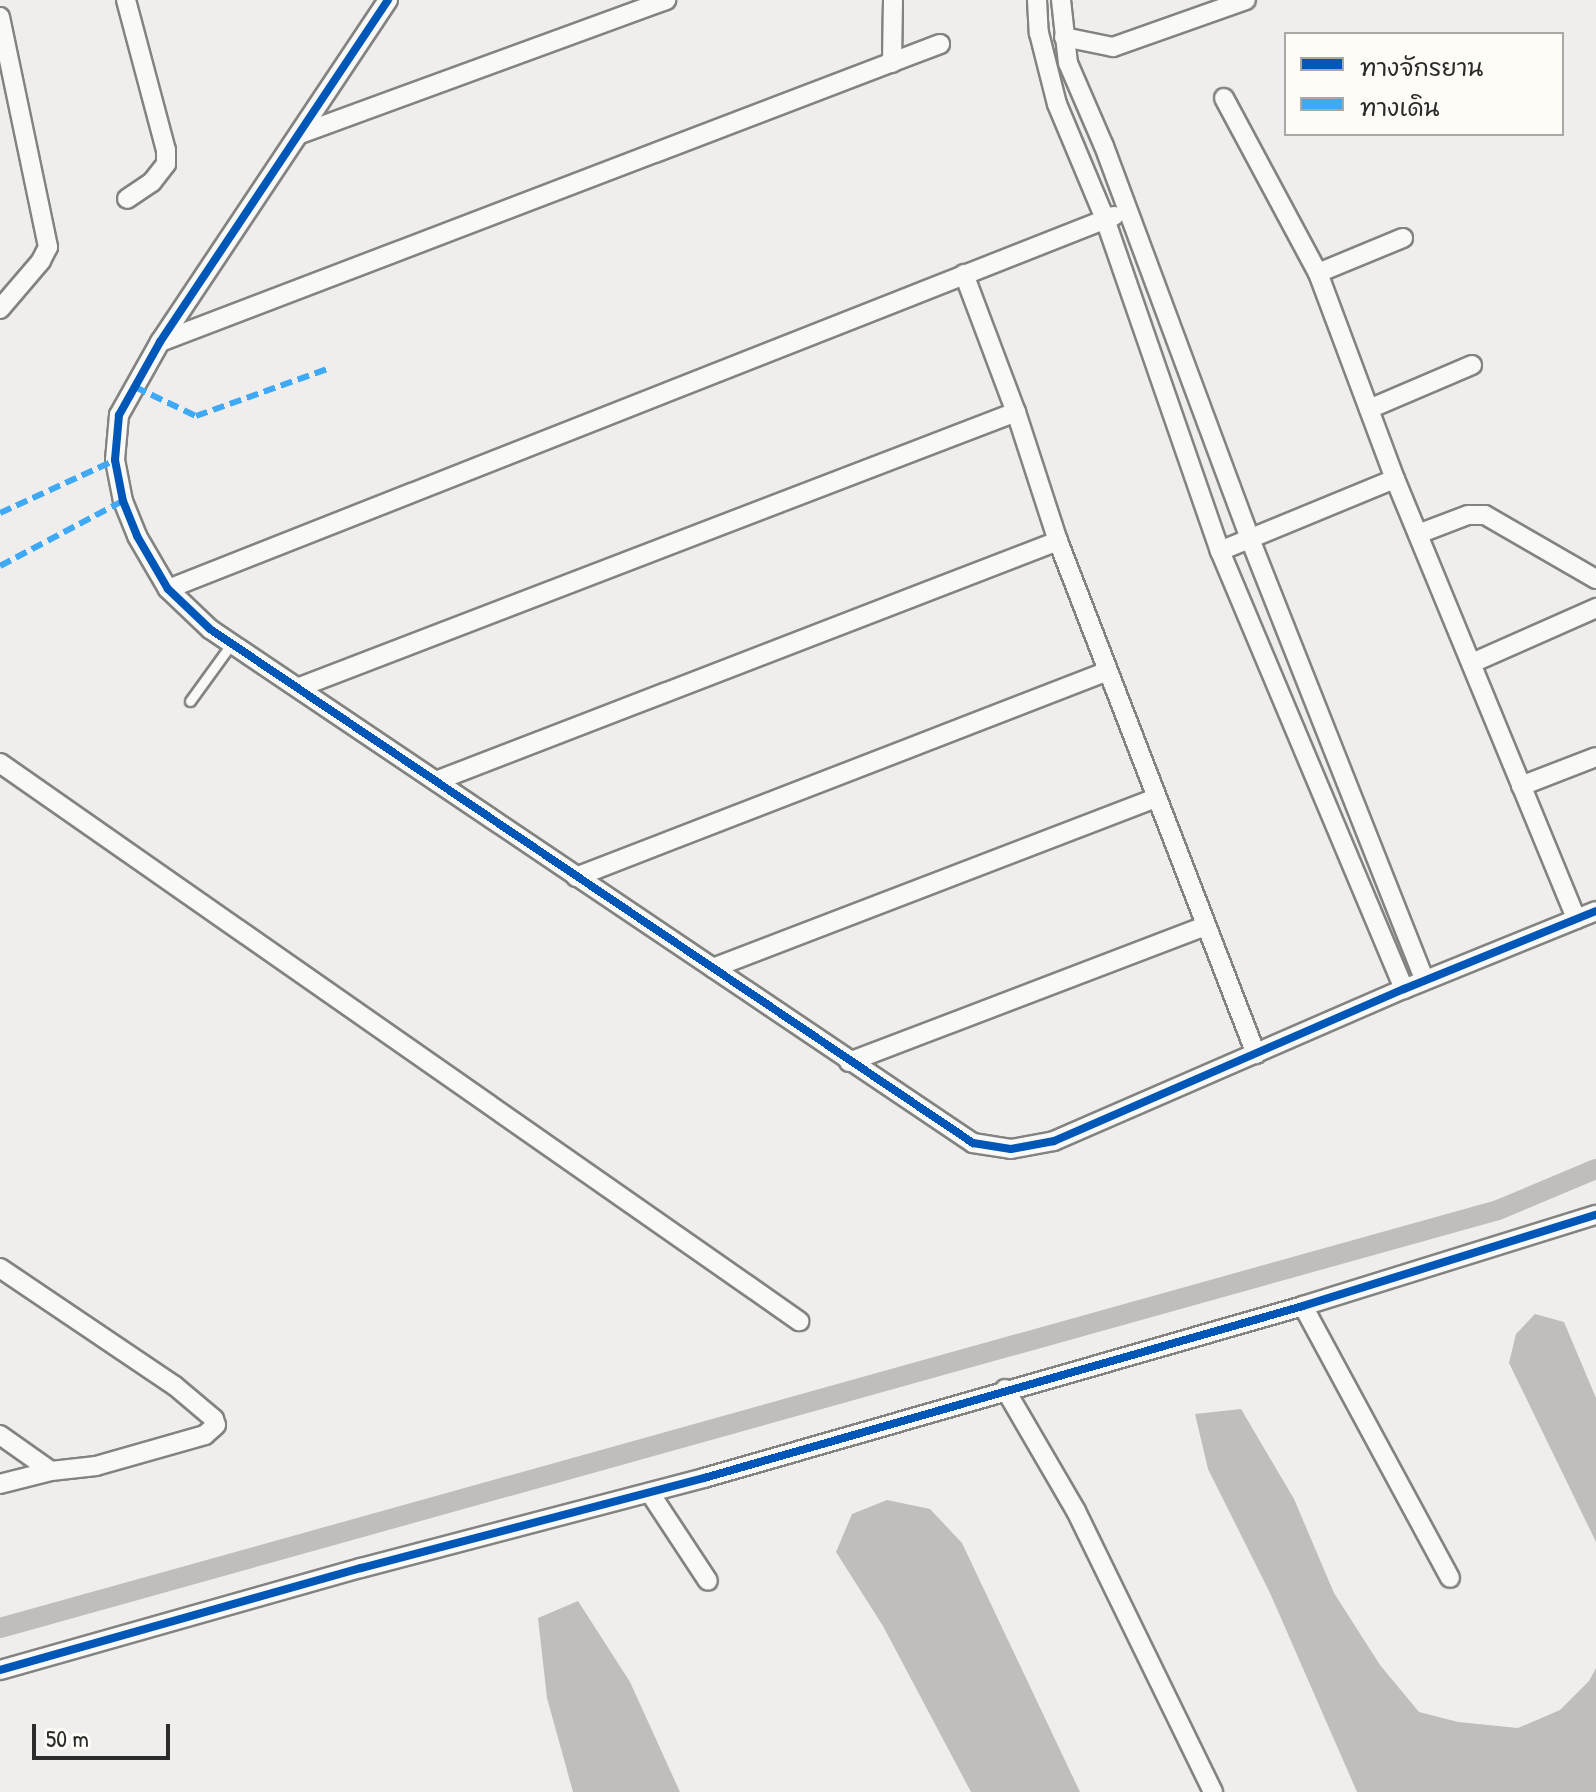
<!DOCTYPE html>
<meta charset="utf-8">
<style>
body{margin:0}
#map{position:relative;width:1596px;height:1792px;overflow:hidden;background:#efeeec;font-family:"Patrick Hand","Playpen Sans Thai",sans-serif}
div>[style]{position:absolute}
.water>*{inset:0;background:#bfbebc}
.canal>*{height:20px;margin:-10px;padding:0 10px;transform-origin:10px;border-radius:10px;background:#bfbebc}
.roads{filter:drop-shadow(2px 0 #838382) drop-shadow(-2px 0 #838382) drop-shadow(0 2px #838382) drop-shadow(0 -2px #838382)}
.service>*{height:9px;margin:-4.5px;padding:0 4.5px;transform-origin:4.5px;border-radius:4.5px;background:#f9f9f7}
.minor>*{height:18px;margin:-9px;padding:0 9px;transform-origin:9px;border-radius:9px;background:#f9f9f7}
.quiet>*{height:6px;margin-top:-3px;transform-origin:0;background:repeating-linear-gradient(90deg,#3fa9f5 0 12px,transparent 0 18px)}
.cycleway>*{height:8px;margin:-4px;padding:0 4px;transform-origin:4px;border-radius:4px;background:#0057b8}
span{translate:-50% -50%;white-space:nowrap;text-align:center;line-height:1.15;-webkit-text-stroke:6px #fdfcf7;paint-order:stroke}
.legend{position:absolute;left:1284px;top:32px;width:280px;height:104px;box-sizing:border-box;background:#fdfcf7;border:2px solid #a9a8a5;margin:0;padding:10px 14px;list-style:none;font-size:24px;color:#2b2b2b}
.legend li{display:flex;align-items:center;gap:16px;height:40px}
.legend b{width:40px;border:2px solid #a9a8a5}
.scale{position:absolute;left:32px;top:1724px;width:138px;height:36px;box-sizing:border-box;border:4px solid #2b2b2b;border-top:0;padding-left:10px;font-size:24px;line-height:28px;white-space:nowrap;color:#2b2b2b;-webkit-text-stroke:6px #fdfcf7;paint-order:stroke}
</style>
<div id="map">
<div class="water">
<i style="clip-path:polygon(1535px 1314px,1564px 1322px,1596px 1398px,1596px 1542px,1509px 1363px,1516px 1334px)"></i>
<i style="clip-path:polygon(1241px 1409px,1294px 1499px,1334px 1593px,1380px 1665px,1419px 1712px,1458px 1722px,1518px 1728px,1560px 1710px,1589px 1681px,1596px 1668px,1596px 1792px,1357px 1792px,1270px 1593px,1208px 1469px,1195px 1414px)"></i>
<i style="clip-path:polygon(887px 1500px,930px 1509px,962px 1543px,1080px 1792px,971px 1792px,883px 1626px,836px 1552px,852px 1514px)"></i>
<i style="clip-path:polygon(578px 1601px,630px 1682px,680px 1792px,573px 1792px,547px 1698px,538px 1618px)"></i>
</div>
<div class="canal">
<i style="left:0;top:1628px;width:1555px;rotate:-15.59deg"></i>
<i style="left:1498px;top:1210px;width:106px;rotate:-22.7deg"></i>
</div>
<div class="roads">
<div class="service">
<i style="left:190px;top:701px;width:72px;rotate:-54.1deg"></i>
</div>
<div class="minor">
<i style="left:126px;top:0;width:155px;rotate:75.1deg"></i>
<i style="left:166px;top:150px;width:14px;rotate:90deg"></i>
<i style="left:166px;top:164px;width:23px;rotate:128deg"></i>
<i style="left:152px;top:182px;width:30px;rotate:146deg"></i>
<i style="left:388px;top:0;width:411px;rotate:123.7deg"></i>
<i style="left:160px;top:342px;width:84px;rotate:119.3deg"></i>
<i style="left:119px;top:415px;width:45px;rotate:95.1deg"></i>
<i style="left:115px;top:460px;width:42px;rotate:79deg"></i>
<i style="left:123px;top:501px;width:38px;rotate:68deg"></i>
<i style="left:137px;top:536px;width:61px;rotate:59.7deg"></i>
<i style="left:168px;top:589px;width:58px;rotate:43.6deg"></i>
<i style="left:210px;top:629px;width:920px;rotate:33.97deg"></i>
<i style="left:973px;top:1143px;width:38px;rotate:9deg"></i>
<i style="left:1011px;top:1149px;width:44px;rotate:-10.5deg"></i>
<i style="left:1054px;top:1141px;width:382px;rotate:-23.5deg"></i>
<i style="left:1404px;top:989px;width:207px;rotate:-22.1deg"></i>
<i style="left:1037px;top:0;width:33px;rotate:87deg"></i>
<i style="left:1039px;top:33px;width:73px;rotate:75.8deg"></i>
<i style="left:1057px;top:104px;width:125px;rotate:67.3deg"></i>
<i style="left:1105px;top:219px;width:351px;rotate:70.9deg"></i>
<i style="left:1220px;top:551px;width:475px;rotate:67.2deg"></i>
<i style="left:1061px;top:0;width:63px;rotate:83.7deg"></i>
<i style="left:1068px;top:63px;width:90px;rotate:66.6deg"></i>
<i style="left:1104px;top:146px;width:419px;rotate:69.6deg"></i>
<i style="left:1250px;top:539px;width:474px;rotate:68.4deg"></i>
<i style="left:0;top:17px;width:235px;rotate:78.2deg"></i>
<i style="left:48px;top:247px;width:16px;rotate:117deg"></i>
<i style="left:41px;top:261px;width:63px;rotate:130.5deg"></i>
<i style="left:1064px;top:37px;width:50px;rotate:11.5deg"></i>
<i style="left:1113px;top:47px;width:141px;rotate:-19.5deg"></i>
<i style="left:892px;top:63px;width:63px;rotate:-89.1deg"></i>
<i style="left:1224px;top:98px;width:199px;rotate:61.8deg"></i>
<i style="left:1318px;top:273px;width:220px;rotate:69.5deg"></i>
<i style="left:1395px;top:479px;width:476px;rotate:67.6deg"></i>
<i style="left:300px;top:134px;width:390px;rotate:-20.1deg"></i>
<i style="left:1318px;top:273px;width:92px;rotate:-22.4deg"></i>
<i style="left:964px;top:274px;width:147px;rotate:69.4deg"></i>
<i style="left:1016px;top:412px;width:136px;rotate:72deg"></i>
<i style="left:1058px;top:541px;width:550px;rotate:68.9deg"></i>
<i style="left:160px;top:342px;width:835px;rotate:-20.91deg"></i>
<i style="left:1369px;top:409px;width:112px;rotate:-23.1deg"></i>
<i style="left:1418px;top:534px;width:53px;rotate:-20.8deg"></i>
<i style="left:1468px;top:515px;width:17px"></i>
<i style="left:1485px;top:515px;width:128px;rotate:30deg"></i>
<i style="left:1220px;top:551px;width:189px;rotate:-22.4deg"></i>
<i style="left:168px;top:589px;width:1017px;rotate:-21.52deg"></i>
<i style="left:1472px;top:663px;width:136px;rotate:-23.9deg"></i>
<i style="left:300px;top:687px;width:767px;rotate:-21.01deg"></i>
<i style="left:0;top:763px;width:975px;rotate:34.93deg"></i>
<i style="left:436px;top:781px;width:667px;rotate:-21.1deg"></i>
<i style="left:1521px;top:786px;width:80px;rotate:-21.1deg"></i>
<i style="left:576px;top:877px;width:570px;rotate:-21.17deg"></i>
<i style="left:713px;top:968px;width:474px;rotate:-21deg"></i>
<i style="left:849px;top:1062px;width:382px;rotate:-20.9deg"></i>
<i style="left:0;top:1268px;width:211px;rotate:34deg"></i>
<i style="left:175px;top:1386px;width:51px;rotate:40.2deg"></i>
<i style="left:214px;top:1419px;width:6px;rotate:72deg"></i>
<i style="left:216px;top:1425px;width:15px;rotate:138deg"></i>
<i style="left:205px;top:1435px;width:113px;rotate:164.1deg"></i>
<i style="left:96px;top:1466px;width:45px;rotate:173.7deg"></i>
<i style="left:51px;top:1471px;width:53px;rotate:165.7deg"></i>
<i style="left:1303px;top:1306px;width:309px;rotate:61.6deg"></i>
<i style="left:1005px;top:1389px;width:141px;rotate:59.8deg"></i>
<i style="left:1076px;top:1511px;width:313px;rotate:64deg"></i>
<i style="left:0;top:1435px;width:62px;rotate:35.2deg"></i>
<i style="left:650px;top:1493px;width:105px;rotate:56.6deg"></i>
<i style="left:0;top:1670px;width:375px;rotate:-15.8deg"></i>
<i style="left:361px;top:1568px;width:355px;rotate:-14.7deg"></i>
<i style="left:704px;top:1478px;width:623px;rotate:-16.02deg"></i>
<i style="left:1303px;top:1306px;width:307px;rotate:-17.3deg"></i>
</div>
</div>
<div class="quiet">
<i style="left:135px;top:387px;width:68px;rotate:25.4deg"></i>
<i style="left:196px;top:416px;width:139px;rotate:-19.7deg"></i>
<i style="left:0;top:513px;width:127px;rotate:-24.7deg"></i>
<i style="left:0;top:566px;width:139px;rotate:-27.9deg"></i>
</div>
<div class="cycleway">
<i style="left:388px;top:0;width:411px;rotate:123.7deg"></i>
<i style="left:160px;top:342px;width:84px;rotate:119.3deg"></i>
<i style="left:119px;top:415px;width:45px;rotate:95.1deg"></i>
<i style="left:115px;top:460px;width:42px;rotate:79deg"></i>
<i style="left:123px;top:501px;width:38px;rotate:68deg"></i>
<i style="left:137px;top:536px;width:61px;rotate:59.7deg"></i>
<i style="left:168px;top:589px;width:58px;rotate:43.6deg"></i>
<i style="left:210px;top:629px;width:920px;rotate:33.97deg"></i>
<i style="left:973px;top:1143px;width:38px;rotate:9deg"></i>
<i style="left:1011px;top:1149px;width:44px;rotate:-10.5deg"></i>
<i style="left:1054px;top:1141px;width:382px;rotate:-23.5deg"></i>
<i style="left:1404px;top:989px;width:207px;rotate:-22.1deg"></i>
<i style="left:0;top:1670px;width:375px;rotate:-15.8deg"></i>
<i style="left:361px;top:1568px;width:355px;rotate:-14.7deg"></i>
<i style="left:704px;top:1478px;width:623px;rotate:-16.02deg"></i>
<i style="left:1303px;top:1306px;width:307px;rotate:-17.3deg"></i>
</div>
<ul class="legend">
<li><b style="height:10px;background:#0057b8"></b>ทางจักรยาน</li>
<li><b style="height:10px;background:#3fa9f5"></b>ทางเดิน</li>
</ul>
<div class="scale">50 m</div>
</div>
